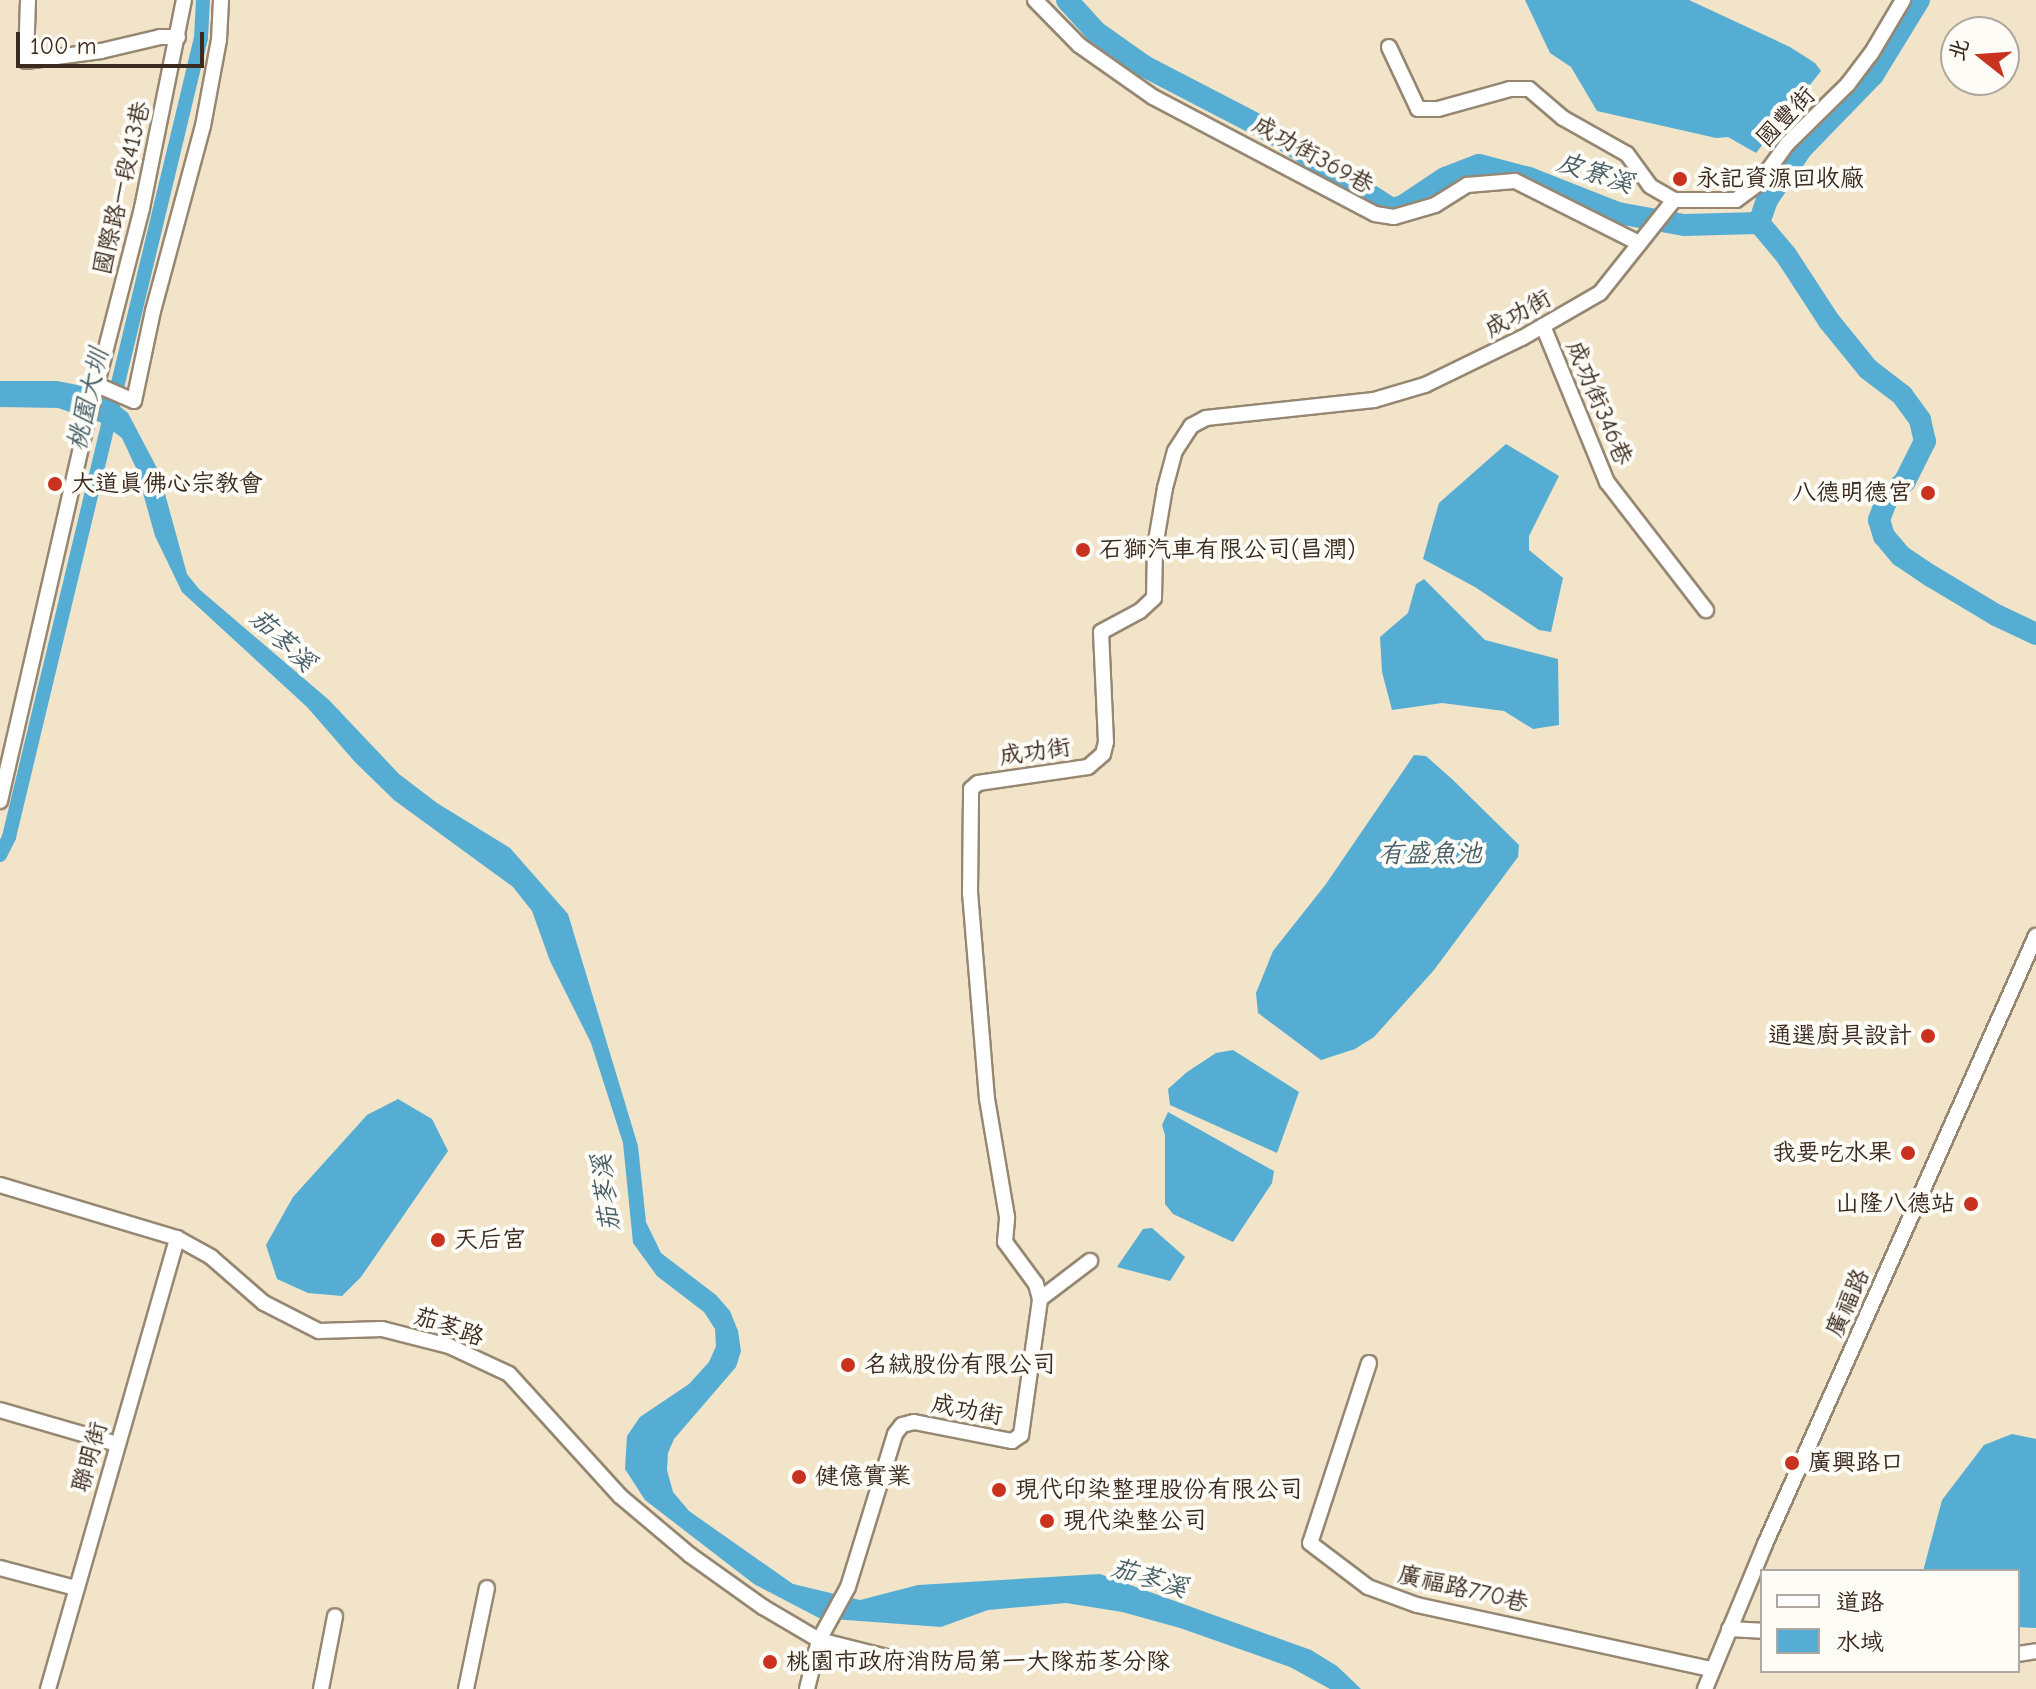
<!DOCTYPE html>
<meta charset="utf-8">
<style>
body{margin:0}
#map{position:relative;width:2036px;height:1689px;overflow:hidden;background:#f1e4c8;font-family:"Comic Neue","LXGW WenKai TC",sans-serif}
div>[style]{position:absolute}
.water>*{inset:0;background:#56add3}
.canal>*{height:14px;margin:-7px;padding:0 7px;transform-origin:7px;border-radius:7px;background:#56add3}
.river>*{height:22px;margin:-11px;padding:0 11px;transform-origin:11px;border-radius:11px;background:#56add3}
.roads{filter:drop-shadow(2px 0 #968773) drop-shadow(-2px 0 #968773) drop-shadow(0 2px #968773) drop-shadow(0 -2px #968773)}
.minor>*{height:14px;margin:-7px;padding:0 7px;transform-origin:7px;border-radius:7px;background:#fff}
.dots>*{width:22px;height:22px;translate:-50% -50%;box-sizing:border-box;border:4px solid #fdfcf7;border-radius:50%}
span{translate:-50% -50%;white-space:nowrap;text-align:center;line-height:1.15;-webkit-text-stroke:8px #fdfcf7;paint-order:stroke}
.street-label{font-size:24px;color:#3b2a1e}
.poi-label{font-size:24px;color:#3b2a1e}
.left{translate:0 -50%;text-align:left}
.right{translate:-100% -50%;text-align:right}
.water-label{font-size:26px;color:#465e66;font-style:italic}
.legend{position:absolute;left:1760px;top:1569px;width:260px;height:104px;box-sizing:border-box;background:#fdfcf7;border:2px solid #afa8a0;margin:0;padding:10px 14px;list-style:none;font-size:24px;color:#3b2a1e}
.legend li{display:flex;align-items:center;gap:16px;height:40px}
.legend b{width:40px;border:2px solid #afa8a0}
.north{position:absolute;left:1940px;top:16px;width:80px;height:80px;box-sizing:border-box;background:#fdfcf7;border:2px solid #afa8a0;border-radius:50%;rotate:287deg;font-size:22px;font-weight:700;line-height:32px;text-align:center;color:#3b2a1e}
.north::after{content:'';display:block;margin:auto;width:28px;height:36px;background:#c8321e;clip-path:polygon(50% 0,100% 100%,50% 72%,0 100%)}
.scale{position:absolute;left:16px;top:32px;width:188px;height:36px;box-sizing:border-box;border:4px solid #3b2a1e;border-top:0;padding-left:10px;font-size:24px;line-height:28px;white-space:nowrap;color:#3b2a1e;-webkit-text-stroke:6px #fdfcf7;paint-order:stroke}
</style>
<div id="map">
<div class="water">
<i style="clip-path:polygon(1525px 0,1689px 0,1790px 47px,1815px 63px,1821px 71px,1756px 153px,1728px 137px,1716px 138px,1597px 111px,1571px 67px,1550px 53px)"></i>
<i style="clip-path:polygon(0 381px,57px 381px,88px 387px,104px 394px,128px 413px,159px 472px,187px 574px,199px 589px,329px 700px,399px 774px,437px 803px,510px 848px,568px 914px,638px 1146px,646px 1222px,661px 1253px,716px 1295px,730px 1311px,738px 1331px,741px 1351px,736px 1367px,674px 1439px,668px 1453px,667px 1470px,673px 1492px,689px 1511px,793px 1584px,860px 1600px,918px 1585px,1100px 1574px,1311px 1650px,1337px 1666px,1361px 1689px,1330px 1689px,1290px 1667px,1180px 1628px,1122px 1612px,1066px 1603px,988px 1610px,941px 1627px,819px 1618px,754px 1584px,645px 1500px,625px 1469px,627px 1436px,640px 1417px,689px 1384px,709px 1362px,716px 1346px,715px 1329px,704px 1312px,657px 1276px,633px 1243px,623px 1143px,591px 1043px,550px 961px,532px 911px,513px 887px,394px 800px,355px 762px,307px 707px,182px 592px,155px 536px,136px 468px,122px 438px,102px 423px,58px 408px,0 407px)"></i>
<i style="clip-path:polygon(1506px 444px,1559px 476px,1529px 536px,1529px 550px,1563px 578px,1551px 632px,1539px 630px,1475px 587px,1423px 559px,1439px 503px)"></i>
<i style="clip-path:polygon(1424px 579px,1485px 640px,1558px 659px,1559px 725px,1533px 729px,1504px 711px,1442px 703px,1392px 710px,1382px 672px,1380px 637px,1408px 613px,1416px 584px)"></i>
<i style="clip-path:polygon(1414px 755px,1426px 756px,1453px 780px,1519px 845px,1518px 857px,1434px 970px,1374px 1037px,1355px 1049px,1321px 1060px,1258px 1013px,1256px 993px,1273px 951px,1326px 884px)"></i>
<i style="clip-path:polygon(1233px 1050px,1299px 1092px,1277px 1153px,1170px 1105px,1168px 1089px,1187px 1072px,1216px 1053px)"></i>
<i style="clip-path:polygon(398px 1099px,432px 1119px,448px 1151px,361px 1277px,342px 1296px,308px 1293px,277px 1279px,266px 1245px,293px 1197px,367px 1115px)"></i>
<i style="clip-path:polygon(1168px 1112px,1274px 1171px,1272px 1183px,1233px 1242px,1173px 1214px,1165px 1204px,1165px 1135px,1162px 1125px)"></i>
<i style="clip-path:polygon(1152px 1228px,1185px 1257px,1170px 1281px,1117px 1267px,1143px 1229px)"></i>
<i style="clip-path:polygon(2012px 1434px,2036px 1439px,2036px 1628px,2018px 1627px,2018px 1571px,1923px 1571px,1942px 1500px,1984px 1445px)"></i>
</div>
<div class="canal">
<i style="left:0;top:855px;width:20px;rotate:-63deg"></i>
<i style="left:9px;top:837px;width:822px;rotate:-76.49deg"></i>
<i style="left:201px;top:38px;width:38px;rotate:-87deg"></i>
</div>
<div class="river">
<i style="left:1067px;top:0;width:43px;rotate:47.8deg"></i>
<i style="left:1096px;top:32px;width:59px;rotate:35.3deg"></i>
<i style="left:1144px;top:66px;width:145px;rotate:27.4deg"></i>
<i style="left:1273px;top:133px;width:141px;rotate:32.6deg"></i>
<i style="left:1392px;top:209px;width:11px;rotate:-15deg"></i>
<i style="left:1403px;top:206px;width:50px;rotate:-33.7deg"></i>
<i style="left:1445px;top:178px;width:36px;rotate:-21deg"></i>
<i style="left:1479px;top:165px;width:52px;rotate:14.6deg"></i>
<i style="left:1529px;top:178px;width:96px;rotate:21.5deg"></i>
<i style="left:1618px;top:213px;width:67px;rotate:10.3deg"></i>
<i style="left:1684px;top:225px;width:75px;rotate:-1.5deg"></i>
<i style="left:1759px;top:223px;width:42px;rotate:49.8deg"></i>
<i style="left:1786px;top:255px;width:79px;rotate:56.9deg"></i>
<i style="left:1829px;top:321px;width:62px;rotate:50.9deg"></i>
<i style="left:1868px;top:369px;width:43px;rotate:37.4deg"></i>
<i style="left:1902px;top:395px;width:31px;rotate:54deg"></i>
<i style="left:1920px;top:420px;width:22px;rotate:77deg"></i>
<i style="left:1925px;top:441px;width:45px;rotate:116.6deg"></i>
<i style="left:1905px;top:481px;width:25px;rotate:135deg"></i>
<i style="left:1887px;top:499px;width:22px;rotate:111deg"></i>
<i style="left:1879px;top:520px;width:17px;rotate:73deg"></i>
<i style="left:1884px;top:536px;width:26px;rotate:50deg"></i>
<i style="left:1901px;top:556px;width:36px;rotate:34deg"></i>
<i style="left:1931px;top:576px;width:76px;rotate:31deg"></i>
<i style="left:1996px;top:615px;width:44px;rotate:25.4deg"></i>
<i style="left:1759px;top:223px;width:24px;rotate:-71deg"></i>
<i style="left:1767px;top:200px;width:63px;rotate:-56.1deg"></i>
<i style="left:1802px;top:148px;width:102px;rotate:-45.8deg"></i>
<i style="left:1873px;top:75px;width:88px;rotate:-58.5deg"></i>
</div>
<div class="roads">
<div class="minor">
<i style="left:28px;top:0;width:61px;rotate:91.9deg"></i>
<i style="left:26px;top:61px;width:76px;rotate:-7.6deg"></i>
<i style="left:101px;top:51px;width:61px;rotate:-13.3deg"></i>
<i style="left:160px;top:37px;width:18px"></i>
<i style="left:1035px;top:0;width:63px;rotate:45.6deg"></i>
<i style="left:1079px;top:45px;width:90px;rotate:35.1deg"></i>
<i style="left:1153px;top:97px;width:251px;rotate:27.8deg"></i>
<i style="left:1375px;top:214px;width:19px;rotate:9deg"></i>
<i style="left:1394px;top:217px;width:43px;rotate:-16.3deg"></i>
<i style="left:1435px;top:205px;width:38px;rotate:-32deg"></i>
<i style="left:1467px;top:185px;width:48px;rotate:-4.8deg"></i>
<i style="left:1515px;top:181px;width:139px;rotate:26.6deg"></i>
<i style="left:1389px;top:47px;width:68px;rotate:64.9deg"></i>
<i style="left:1418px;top:109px;width:20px"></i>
<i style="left:1438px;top:109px;width:75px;rotate:-15.5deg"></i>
<i style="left:1510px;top:89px;width:19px"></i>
<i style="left:1529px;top:89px;width:45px;rotate:40.5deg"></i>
<i style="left:1563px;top:118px;width:73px;rotate:29.4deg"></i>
<i style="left:1627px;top:154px;width:39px;rotate:54deg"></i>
<i style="left:1650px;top:186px;width:28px;rotate:30deg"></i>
<i style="left:1543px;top:326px;width:169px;rotate:67.7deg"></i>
<i style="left:1607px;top:482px;width:162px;rotate:52.3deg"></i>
<i style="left:97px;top:385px;width:40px;rotate:23.4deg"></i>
<i style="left:134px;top:401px;width:92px;rotate:-78.1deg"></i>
<i style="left:153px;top:311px;width:192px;rotate:-74.9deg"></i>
<i style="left:203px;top:126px;width:87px;rotate:-79.5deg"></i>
<i style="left:219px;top:40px;width:40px;rotate:-87.1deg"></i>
<i style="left:0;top:801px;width:372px;rotate:-77.1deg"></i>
<i style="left:83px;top:438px;width:237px;rotate:-75.6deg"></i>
<i style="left:142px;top:208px;width:212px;rotate:-78.6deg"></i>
<i style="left:0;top:1185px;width:185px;rotate:16.7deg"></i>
<i style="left:177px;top:1238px;width:39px;rotate:29deg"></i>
<i style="left:211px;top:1257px;width:70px;rotate:41deg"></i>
<i style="left:264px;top:1303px;width:62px;rotate:27deg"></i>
<i style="left:319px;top:1331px;width:63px;rotate:-1.8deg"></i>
<i style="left:382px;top:1329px;width:69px;rotate:14.2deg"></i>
<i style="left:449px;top:1346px;width:66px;rotate:25deg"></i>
<i style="left:509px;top:1374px;width:165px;rotate:47.7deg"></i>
<i style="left:620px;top:1496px;width:92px;rotate:40.1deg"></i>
<i style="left:690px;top:1555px;width:90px;rotate:35.5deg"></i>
<i style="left:763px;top:1607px;width:65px;rotate:30.5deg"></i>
<i style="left:819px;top:1640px;width:73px;rotate:14.2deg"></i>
<i style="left:1040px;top:1299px;width:63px;rotate:-37.2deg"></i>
<i style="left:1369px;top:1363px;width:189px;rotate:108.1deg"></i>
<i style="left:1310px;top:1543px;width:73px;rotate:37.2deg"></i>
<i style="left:1368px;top:1587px;width:52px;rotate:20.2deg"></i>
<i style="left:1417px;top:1605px;width:301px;rotate:12.3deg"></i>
<i style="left:0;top:1410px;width:122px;rotate:16.2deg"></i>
<i style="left:0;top:1568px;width:78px;rotate:14.9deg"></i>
<i style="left:1729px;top:1629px;width:33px;rotate:3deg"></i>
<i style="left:2018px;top:1654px;width:18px;rotate:-9deg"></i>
<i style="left:48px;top:1689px;width:469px;rotate:-74deg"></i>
<i style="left:321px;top:1689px;width:74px;rotate:-79.1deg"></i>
<i style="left:466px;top:1689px;width:103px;rotate:-78.3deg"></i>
<i style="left:807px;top:1689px;width:50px;rotate:-76.2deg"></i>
<i style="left:819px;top:1640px;width:60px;rotate:-61.3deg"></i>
<i style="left:848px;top:1587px;width:160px;rotate:-72.9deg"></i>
<i style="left:895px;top:1434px;width:11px;rotate:-52deg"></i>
<i style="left:902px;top:1425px;width:12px;rotate:-14deg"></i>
<i style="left:914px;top:1422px;width:100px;rotate:11deg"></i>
<i style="left:1012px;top:1441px;width:11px;rotate:-34deg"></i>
<i style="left:1021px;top:1435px;width:137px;rotate:-82deg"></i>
<i style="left:1040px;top:1299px;width:16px;rotate:-105deg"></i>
<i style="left:1036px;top:1284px;width:52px;rotate:-126.4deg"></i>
<i style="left:1005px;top:1242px;width:25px;rotate:-85deg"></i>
<i style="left:1007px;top:1217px;width:120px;rotate:-99.6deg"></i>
<i style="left:987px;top:1099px;width:207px;rotate:-94.7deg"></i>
<i style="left:970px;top:893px;width:104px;rotate:-89.4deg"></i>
<i style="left:971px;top:789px;width:9px;rotate:-41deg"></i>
<i style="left:978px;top:783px;width:111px;rotate:-8.3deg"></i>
<i style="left:1088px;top:767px;width:20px;rotate:-41deg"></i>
<i style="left:1103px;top:754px;width:12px;rotate:-76deg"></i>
<i style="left:1106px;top:742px;width:110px;rotate:-92.6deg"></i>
<i style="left:1101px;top:632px;width:44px;rotate:-28.3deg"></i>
<i style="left:1140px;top:611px;width:19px;rotate:-43deg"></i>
<i style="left:1154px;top:598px;width:51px;rotate:-88.9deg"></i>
<i style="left:1155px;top:547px;width:60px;rotate:-80.4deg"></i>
<i style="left:1165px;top:488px;width:38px;rotate:-75deg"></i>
<i style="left:1175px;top:451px;width:30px;rotate:-57deg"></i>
<i style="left:1191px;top:426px;width:17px;rotate:-28deg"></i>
<i style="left:1206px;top:418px;width:169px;rotate:-6.1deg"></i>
<i style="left:1374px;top:400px;width:53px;rotate:-16.4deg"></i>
<i style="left:1425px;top:385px;width:108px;rotate:-25.9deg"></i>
<i style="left:1522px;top:338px;width:90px;rotate:-30deg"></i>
<i style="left:1600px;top:293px;width:119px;rotate:-51.5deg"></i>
<i style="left:1674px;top:200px;width:62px"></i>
<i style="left:1736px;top:200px;width:29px;rotate:-36deg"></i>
<i style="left:1759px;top:183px;width:48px;rotate:-54.3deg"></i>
<i style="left:1787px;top:144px;width:86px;rotate:-44.5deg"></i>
<i style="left:1848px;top:84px;width:38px;rotate:-53deg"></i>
<i style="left:1871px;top:54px;width:63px;rotate:-59.3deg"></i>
<i style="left:1705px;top:1689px;width:157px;rotate:-67.5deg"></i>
<i style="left:1765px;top:1544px;width:666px;rotate:-65.98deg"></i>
</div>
</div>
<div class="dots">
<i style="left:1680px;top:179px;background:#c8321e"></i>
<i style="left:55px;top:484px;background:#c8321e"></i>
<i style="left:1928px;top:493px;background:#c8321e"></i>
<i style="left:1083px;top:550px;background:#c8321e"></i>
<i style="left:1928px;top:1036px;background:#c8321e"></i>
<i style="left:1908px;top:1153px;background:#c8321e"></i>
<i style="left:1971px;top:1204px;background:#c8321e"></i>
<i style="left:438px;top:1240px;background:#c8321e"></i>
<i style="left:848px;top:1365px;background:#c8321e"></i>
<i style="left:1792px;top:1463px;background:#c8321e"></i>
<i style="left:799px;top:1477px;background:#c8321e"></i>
<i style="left:999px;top:1490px;background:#c8321e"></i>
<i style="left:1047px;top:1521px;background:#c8321e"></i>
<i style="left:770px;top:1662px;background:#c8321e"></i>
</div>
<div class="street-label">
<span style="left:1786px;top:117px;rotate:-46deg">國豐街</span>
<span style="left:1313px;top:155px;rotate:29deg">成功街369巷</span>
<span style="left:122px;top:188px;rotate:-77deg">國際路一段413巷</span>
<span style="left:1518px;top:314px;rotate:-29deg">成功街</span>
<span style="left:1599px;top:403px;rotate:67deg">成功街346巷</span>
<span style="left:1035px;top:752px;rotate:-8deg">成功街</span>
<span style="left:1848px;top:1303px;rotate:-66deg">廣福路</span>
<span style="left:449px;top:1327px;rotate:19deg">茄苳路</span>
<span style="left:967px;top:1410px;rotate:11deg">成功街</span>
<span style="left:90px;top:1457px;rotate:-74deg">聯明街</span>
<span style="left:1463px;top:1589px;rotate:13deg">廣福路770巷</span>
</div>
<div class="poi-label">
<span class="left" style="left:1696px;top:179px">永記資源回收廠</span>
<span class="left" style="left:71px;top:484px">大道真佛心宗教會</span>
<span class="right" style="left:1912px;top:493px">八德明德宮</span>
<span class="left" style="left:1099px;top:550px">石獅汽車有限公司(昌潤)</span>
<span class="right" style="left:1912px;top:1036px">通選廚具設計</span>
<span class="right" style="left:1892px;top:1153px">我要吃水果</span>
<span class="right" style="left:1955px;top:1204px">山隆八德站</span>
<span class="left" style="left:454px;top:1240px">天后宮</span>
<span class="left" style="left:864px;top:1365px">名絨股份有限公司</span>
<span class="left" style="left:1808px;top:1463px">廣興路口</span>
<span class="left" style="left:815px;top:1477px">健億實業</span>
<span class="left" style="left:1015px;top:1490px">現代印染整理股份有限公司</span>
<span class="left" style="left:1063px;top:1521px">現代染整公司</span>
<span class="left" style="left:786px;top:1662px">桃園市政府消防局第一大隊茄苳分隊</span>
</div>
<div class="water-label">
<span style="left:1595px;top:174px;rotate:18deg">皮寮溪</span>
<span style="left:89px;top:400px;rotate:-77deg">桃園大圳</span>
<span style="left:282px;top:641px;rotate:43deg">茄苳溪</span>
<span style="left:1430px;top:855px">有盛魚池</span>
<span style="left:607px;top:1193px;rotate:-97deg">茄苳溪</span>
<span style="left:1149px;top:1579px;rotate:17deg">茄苳溪</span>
</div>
<ul class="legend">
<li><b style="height:10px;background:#fff"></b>道路</li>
<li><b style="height:22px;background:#56add3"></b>水域</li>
</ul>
<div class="north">北</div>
<div class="scale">100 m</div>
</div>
